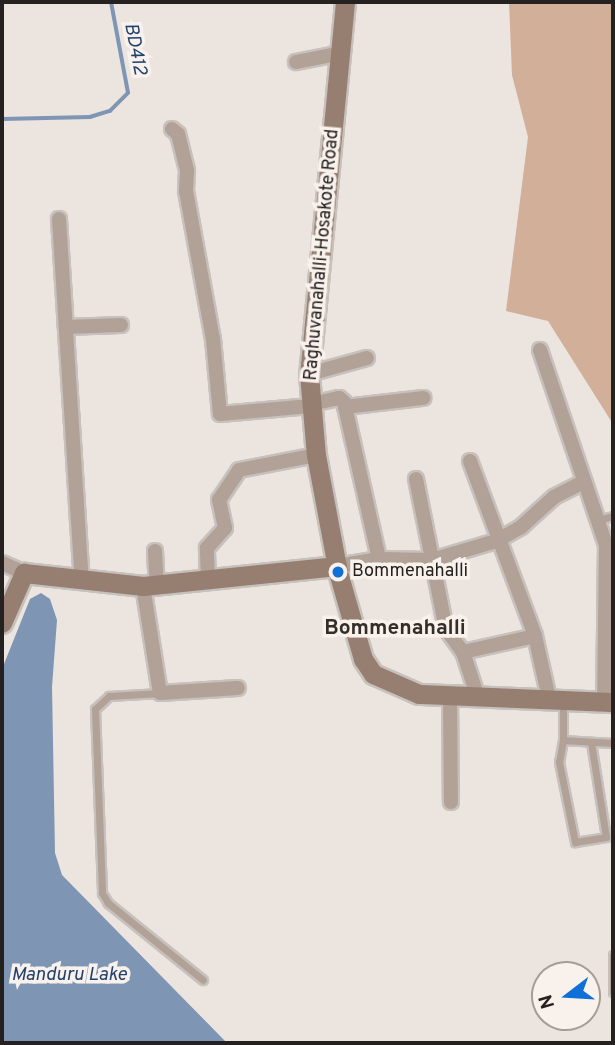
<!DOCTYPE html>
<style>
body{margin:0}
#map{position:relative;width:615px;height:1045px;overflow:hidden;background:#ebe4df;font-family:Overpass,sans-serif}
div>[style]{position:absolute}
.green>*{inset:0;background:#d1af98}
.water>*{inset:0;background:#7e95b4}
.stream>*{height:3.5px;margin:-1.75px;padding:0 1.75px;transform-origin:1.75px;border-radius:1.75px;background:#7e95b4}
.roads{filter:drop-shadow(2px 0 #c7c1bd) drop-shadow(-2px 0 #c7c1bd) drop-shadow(0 2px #c7c1bd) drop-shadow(0 -2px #c7c1bd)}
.lane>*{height:7px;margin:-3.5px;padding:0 3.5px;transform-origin:3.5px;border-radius:3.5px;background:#b1a196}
.street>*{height:14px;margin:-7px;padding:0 7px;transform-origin:7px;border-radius:7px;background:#b1a196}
.secondary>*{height:19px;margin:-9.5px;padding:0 9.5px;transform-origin:9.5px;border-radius:9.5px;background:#967f70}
.dots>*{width:19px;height:19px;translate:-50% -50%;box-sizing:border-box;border:4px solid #f9f1ec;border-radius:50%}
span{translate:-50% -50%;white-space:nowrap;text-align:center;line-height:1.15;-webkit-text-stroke:7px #f9f1ec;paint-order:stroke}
.street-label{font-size:18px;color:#242120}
.poi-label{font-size:18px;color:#242120}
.left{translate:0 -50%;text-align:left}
.water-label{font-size:19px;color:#21426d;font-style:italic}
.quarter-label{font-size:21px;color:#342e2b;font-weight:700}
.frame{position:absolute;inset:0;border:4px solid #242120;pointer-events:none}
.north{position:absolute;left:531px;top:961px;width:70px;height:70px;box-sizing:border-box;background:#f9f1ec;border:2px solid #a49e9a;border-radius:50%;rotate:253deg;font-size:19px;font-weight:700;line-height:28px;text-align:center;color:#242120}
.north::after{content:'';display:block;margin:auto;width:24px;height:32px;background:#0f70d8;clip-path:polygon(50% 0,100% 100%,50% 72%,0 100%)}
</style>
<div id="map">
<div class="green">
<i style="clip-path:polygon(509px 2px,613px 2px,613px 424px,548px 321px,506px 311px,528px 137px,512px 75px)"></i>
</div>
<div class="water">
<i style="clip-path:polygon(41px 593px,50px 599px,57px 620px,52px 687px,55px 853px,62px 875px,227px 1043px,2px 1043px,2px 669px,30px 599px)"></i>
</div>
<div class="stream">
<i style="left:2px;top:119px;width:88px;rotate:-1.3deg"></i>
<i style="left:90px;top:117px;width:21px;rotate:-17deg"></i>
<i style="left:110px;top:111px;width:25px;rotate:-45deg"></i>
<i style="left:128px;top:93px;width:93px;rotate:-100.6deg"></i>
</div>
<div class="roads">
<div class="lane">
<i style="left:598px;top:520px;width:16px;rotate:-15deg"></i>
<i style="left:160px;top:693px;width:51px;rotate:176.6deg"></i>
<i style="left:109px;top:696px;width:19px;rotate:137deg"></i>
<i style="left:95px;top:709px;width:184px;rotate:87.8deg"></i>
<i style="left:102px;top:893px;width:12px;rotate:59deg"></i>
<i style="left:108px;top:903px;width:122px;rotate:39deg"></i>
<i style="left:563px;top:703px;width:37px;rotate:90deg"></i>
<i style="left:563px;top:740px;width:50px;rotate:3.4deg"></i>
<i style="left:563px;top:740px;width:22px;rotate:100deg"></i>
<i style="left:559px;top:762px;width:82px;rotate:78.7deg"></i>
<i style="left:575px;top:842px;width:31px;rotate:-9deg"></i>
<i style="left:606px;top:837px;width:96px;rotate:-99deg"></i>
<i style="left:613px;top:955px;width:37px;rotate:90deg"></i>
</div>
<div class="street">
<i style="left:296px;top:62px;width:47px;rotate:-11.1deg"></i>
<i style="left:172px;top:129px;width:8px;rotate:40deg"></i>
<i style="left:178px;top:134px;width:38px;rotate:76deg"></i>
<i style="left:187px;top:171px;width:20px;rotate:93deg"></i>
<i style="left:186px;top:191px;width:150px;rotate:79.7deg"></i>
<i style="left:213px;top:339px;width:75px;rotate:84.7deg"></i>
<i style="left:220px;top:414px;width:91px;rotate:-5deg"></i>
<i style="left:59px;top:219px;width:362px;rotate:86.4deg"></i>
<i style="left:66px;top:327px;width:55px;rotate:-2.1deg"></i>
<i style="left:540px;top:350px;width:206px;rotate:71.3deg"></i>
<i style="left:606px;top:545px;width:156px;rotate:90.7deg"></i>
<i style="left:309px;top:374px;width:60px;rotate:-15.4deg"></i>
<i style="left:311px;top:404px;width:29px;rotate:-12deg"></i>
<i style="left:339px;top:398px;width:6px;rotate:39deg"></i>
<i style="left:344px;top:402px;width:161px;rotate:77.4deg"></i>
<i style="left:345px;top:407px;width:79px;rotate:-6.6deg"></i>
<i style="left:470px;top:461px;width:187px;rotate:69.6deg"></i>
<i style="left:535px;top:636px;width:64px;rotate:77.3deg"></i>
<i style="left:416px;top:479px;width:153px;rotate:78.7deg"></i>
<i style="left:446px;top:629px;width:29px;rotate:54deg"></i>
<i style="left:463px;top:652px;width:48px;rotate:71.9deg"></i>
<i style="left:155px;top:551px;width:34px;rotate:87deg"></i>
<i style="left:2px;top:563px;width:24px;rotate:24deg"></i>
<i style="left:337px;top:566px;width:43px;rotate:-9.5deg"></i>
<i style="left:379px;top:559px;width:53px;rotate:1.1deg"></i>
<i style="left:432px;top:560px;width:67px;rotate:-16.5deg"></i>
<i style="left:496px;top:541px;width:29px;rotate:-29deg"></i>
<i style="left:521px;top:527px;width:45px;rotate:-42.3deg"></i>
<i style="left:554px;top:497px;width:34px;rotate:-27deg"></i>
<i style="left:208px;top:581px;width:33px;rotate:-92deg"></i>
<i style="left:207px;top:548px;width:27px;rotate:-48deg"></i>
<i style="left:225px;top:528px;width:29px;rotate:-102deg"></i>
<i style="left:219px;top:500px;width:36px;rotate:-56deg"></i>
<i style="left:239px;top:470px;width:78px;rotate:-11deg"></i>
<i style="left:143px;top:586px;width:108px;rotate:81deg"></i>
<i style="left:160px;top:693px;width:78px;rotate:-3.7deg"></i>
<i style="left:463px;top:652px;width:74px;rotate:-12.5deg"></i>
<i style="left:450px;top:697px;width:105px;rotate:89.5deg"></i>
</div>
<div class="secondary">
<i style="left:345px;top:2px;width:374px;rotate:95.5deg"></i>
<i style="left:309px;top:374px;width:81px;rotate:85.1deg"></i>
<i style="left:316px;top:455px;width:119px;rotate:79.4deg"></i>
<i style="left:338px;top:572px;width:91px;rotate:74deg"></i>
<i style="left:363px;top:659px;width:18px;rotate:56deg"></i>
<i style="left:373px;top:674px;width:50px;rotate:23.5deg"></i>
<i style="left:419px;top:694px;width:194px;rotate:2.4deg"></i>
<i style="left:2px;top:623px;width:55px;rotate:-66.3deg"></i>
<i style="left:24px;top:573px;width:120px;rotate:6.2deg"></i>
<i style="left:143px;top:586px;width:195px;rotate:-5.9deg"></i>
</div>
</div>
<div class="dots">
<i style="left:338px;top:572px;background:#0f70d8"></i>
</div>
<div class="street-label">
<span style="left:323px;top:255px;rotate:-85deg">Raghuvanahalli-Hosakote Road</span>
</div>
<div class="poi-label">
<span class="left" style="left:352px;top:572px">Bommenahalli</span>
</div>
<div class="water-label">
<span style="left:134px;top:49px;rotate:79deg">BD412</span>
<span style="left:69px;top:976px">Manduru Lake</span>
</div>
<div class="quarter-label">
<span style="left:395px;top:629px">Bommenahalli</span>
</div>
<div class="frame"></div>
<div class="north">N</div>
</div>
